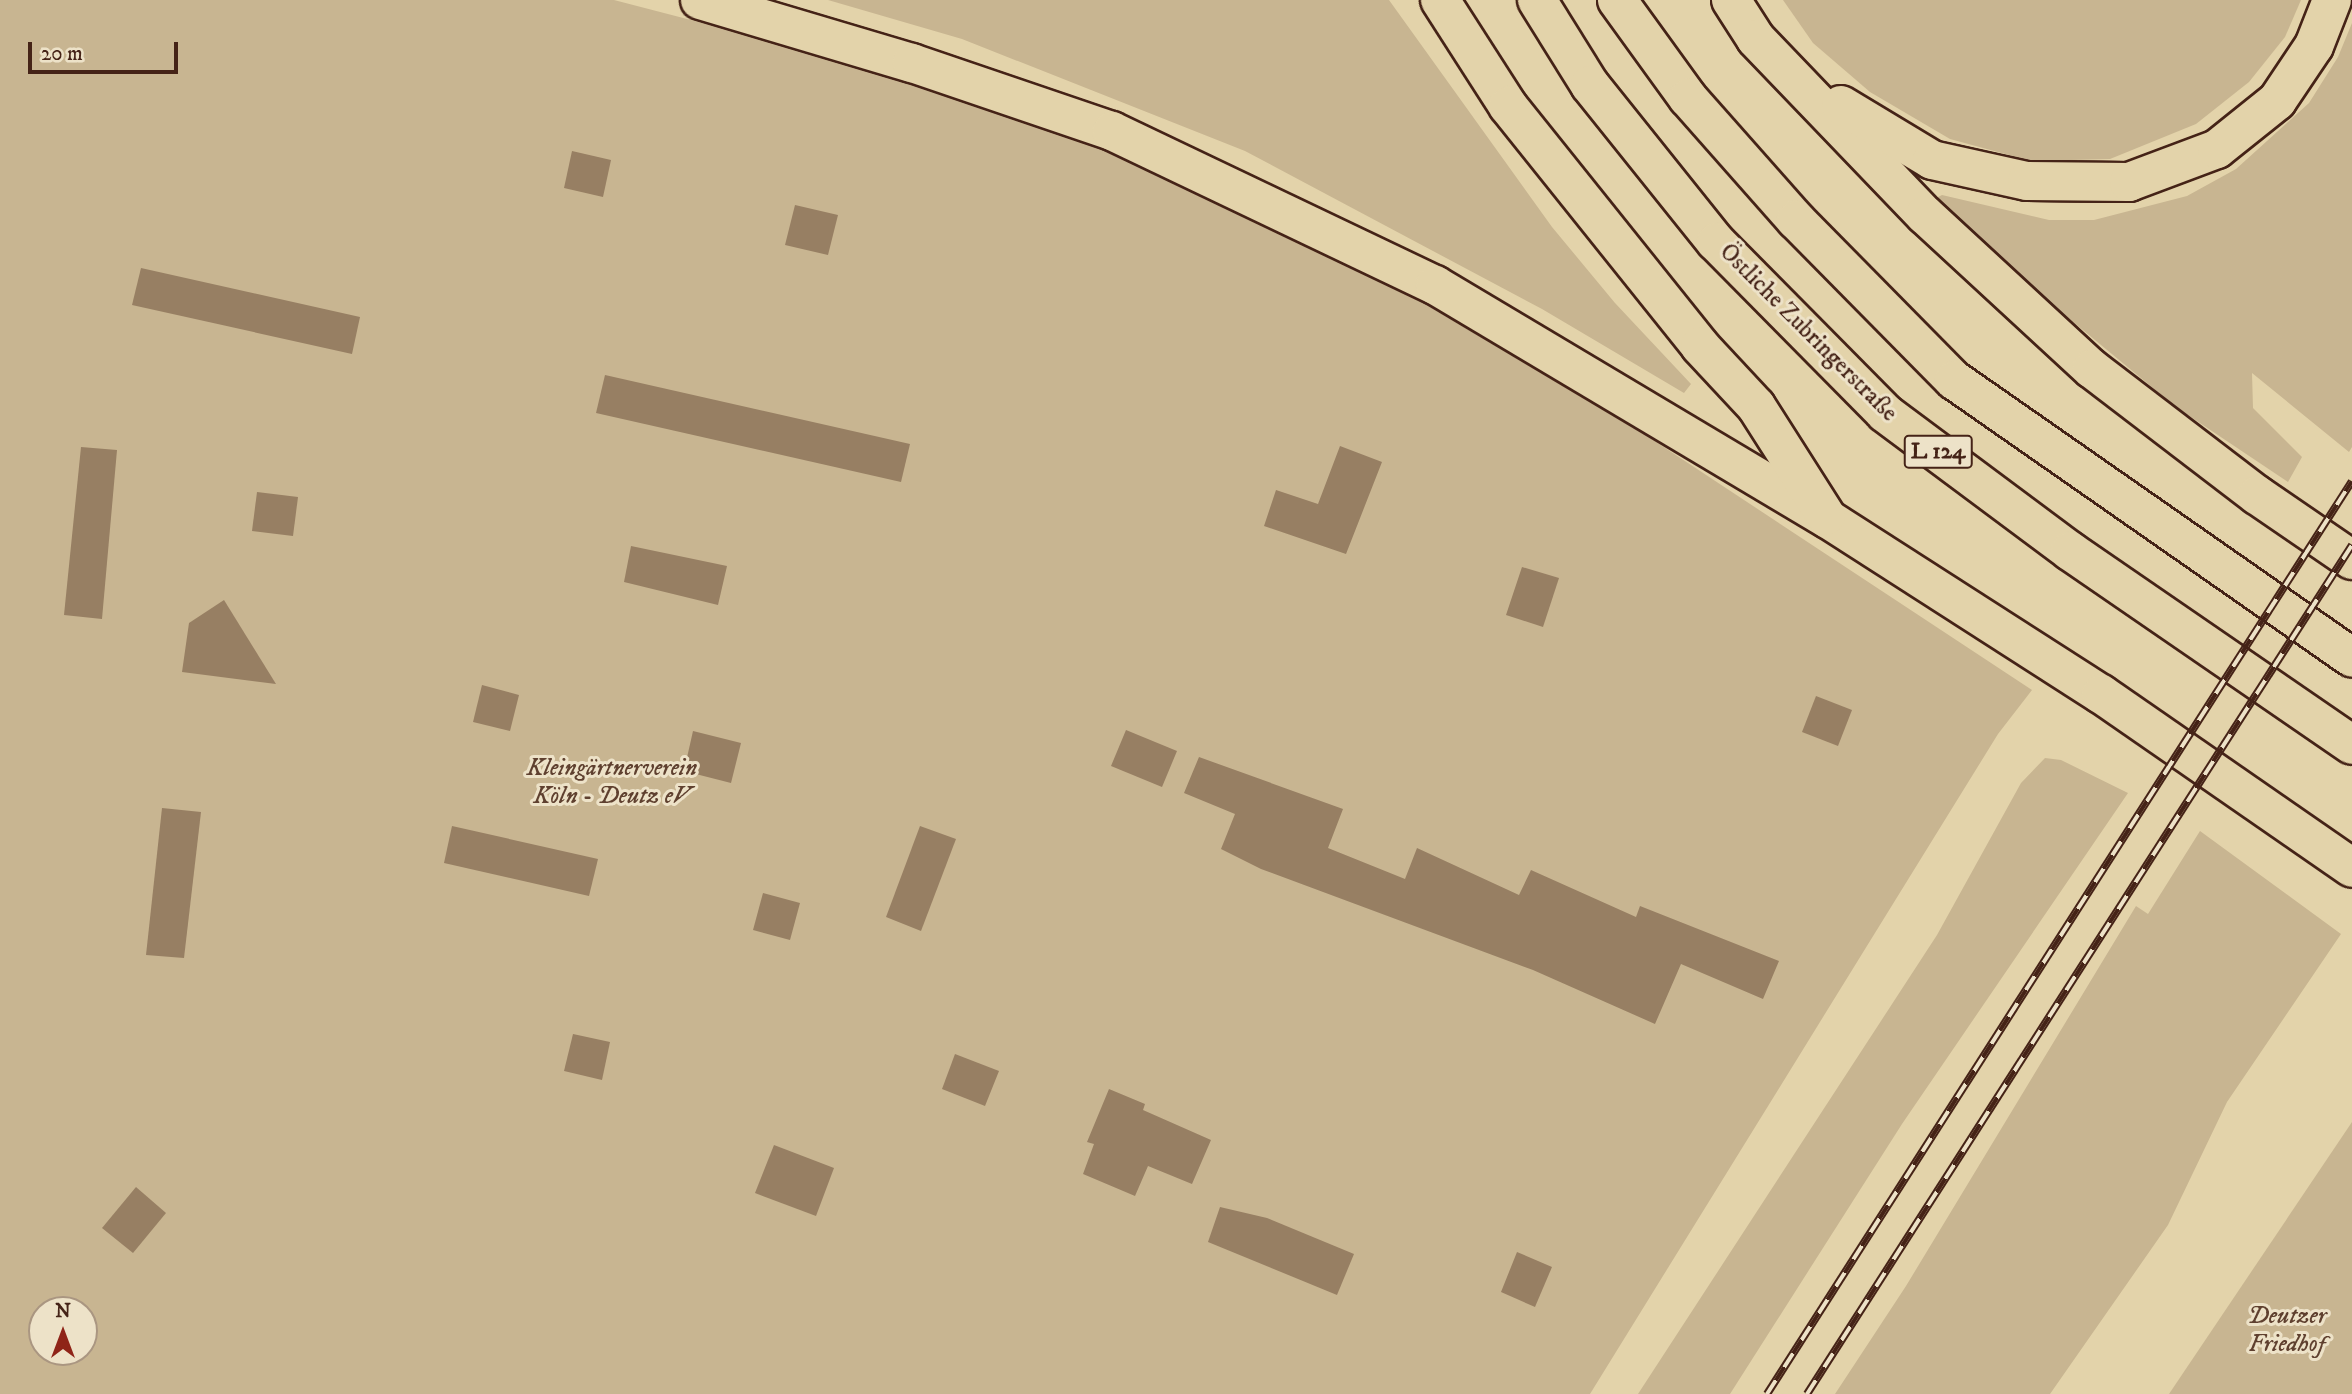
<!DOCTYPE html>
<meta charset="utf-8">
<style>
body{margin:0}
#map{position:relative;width:2352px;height:1394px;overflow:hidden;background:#e3d3aa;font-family:"IM FELL DW Pica",serif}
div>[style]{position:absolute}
.green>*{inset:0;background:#c8b591}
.building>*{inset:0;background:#977f63}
.roads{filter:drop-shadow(2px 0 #452317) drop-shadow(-2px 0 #452317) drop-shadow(0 2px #452317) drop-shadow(0 -2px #452317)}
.trunk>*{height:38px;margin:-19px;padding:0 19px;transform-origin:19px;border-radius:19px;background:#e3d3aa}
.motorway>*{height:38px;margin:-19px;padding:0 19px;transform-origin:19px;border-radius:19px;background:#e3d3aa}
.rail>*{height:8px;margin-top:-4px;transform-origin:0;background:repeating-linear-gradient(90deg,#ede2c8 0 16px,#452317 0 32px);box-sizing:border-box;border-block:2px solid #452317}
span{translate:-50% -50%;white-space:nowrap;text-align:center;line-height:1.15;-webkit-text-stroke:6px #ede2c8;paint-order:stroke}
.shield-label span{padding:2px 5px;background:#ede2c8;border:2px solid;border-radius:5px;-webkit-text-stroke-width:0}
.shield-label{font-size:23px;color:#452317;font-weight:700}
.street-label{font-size:24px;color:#452317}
.park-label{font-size:24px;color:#5f402f;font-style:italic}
.north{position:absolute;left:28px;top:1296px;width:70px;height:70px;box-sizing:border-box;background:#ede2c8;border:2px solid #aa9681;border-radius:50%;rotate:0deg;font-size:19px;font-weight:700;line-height:28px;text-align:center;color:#452317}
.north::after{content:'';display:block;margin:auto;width:24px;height:32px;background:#8f2418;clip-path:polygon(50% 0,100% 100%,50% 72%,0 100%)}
.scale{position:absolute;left:28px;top:42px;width:150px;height:32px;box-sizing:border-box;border:4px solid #452317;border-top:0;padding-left:9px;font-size:21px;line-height:24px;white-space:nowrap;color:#452317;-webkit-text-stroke:5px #ede2c8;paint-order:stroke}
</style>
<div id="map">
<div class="green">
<i style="clip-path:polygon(evenodd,0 0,614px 0,864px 65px,1074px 136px,1228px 205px,1408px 294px,1644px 434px,2032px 690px,1998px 734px,1590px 1394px,0 1394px,0 0,42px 1310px,84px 1310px,84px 1352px,42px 1352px,42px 1310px)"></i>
<i style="clip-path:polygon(828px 0,1389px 0,1552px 227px,1615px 303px,1691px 384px,1684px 393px,1542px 309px,1245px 151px,962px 39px)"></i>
<i style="clip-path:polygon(1783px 0,2301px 0,2285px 37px,2249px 82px,2196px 124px,2110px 159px,2031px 161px,1950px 139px,1870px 92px,1813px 43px)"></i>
<i style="clip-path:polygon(2352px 23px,2352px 447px,2349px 452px,2252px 373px,2253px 408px,2302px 457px,2288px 482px,2176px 407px,2049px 302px,1936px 198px,1942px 195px,2049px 220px,2094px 220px,2187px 196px,2236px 169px,2309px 103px,2338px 57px)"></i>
<i style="clip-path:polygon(2045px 758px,2061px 760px,2128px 793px,1902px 1124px,1730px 1394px,1638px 1394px,1937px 935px,2021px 783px)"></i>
<i style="clip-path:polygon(2200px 831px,2341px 934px,2227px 1102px,2168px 1225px,2050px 1394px,1835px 1394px,1906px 1286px,2136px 906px,2148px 914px)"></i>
<i style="clip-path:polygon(2352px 1122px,2352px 1394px,2169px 1394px)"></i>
</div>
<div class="building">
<i style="clip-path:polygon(572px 151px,611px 160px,603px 197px,564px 188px)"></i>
<i style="clip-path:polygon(795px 205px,838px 215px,828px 255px,785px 245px)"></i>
<i style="clip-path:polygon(141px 268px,360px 317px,352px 354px,132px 305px)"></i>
<i style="clip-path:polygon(605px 375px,910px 444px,901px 482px,596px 413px)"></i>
<i style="clip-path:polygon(1340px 446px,1382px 462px,1346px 554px,1264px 526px,1276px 490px,1318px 504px)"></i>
<i style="clip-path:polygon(81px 447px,117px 450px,102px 619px,64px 615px)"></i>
<i style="clip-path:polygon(257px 492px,298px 497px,293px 536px,252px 531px)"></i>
<i style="clip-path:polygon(631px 546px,727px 566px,718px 605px,624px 582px)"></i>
<i style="clip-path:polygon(1522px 567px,1559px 578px,1543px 627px,1506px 615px)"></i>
<i style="clip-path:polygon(224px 600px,276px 684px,182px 672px,189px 623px)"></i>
<i style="clip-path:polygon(482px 685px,519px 695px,510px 731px,473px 722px)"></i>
<i style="clip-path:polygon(1816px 696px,1852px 710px,1838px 746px,1802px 732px)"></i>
<i style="clip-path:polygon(1126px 730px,1177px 751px,1162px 787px,1111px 766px)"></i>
<i style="clip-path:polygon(693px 731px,741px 743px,731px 783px,684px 771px)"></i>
<i style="clip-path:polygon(1199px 757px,1343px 809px,1328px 848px,1405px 879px,1417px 848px,1519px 895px,1531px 870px,1636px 917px,1640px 906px,1779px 961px,1763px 999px,1681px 964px,1655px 1024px,1533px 970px,1261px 869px,1221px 849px,1235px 814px,1184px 793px)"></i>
<i style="clip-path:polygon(162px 808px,201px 812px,184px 958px,146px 955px)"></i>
<i style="clip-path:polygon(452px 826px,598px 859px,589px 896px,444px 863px)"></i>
<i style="clip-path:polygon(920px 826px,956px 839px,921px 931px,886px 917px)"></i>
<i style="clip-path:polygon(763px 893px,800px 903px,790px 940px,753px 930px)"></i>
<i style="clip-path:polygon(573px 1034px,610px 1042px,602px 1080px,564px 1071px)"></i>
<i style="clip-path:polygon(955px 1054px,999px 1071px,985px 1106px,942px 1089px)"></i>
<i style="clip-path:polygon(1109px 1089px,1145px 1104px,1143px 1110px,1211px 1140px,1192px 1184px,1148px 1166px,1135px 1196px,1083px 1174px,1094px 1144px,1087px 1142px)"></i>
<i style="clip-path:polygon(774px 1145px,834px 1168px,816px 1216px,755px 1193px)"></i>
<i style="clip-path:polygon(136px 1187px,166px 1213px,133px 1253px,102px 1228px)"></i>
<i style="clip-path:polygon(1220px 1207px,1267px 1218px,1354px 1254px,1337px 1295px,1208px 1242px)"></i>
<i style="clip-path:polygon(1517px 1252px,1552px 1267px,1535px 1307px,1501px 1292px)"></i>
</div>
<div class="roads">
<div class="trunk">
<i style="left:700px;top:0;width:221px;rotate:16.6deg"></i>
<i style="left:912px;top:63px;width:211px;rotate:18.8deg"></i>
<i style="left:1112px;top:131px;width:358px;rotate:25.5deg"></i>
<i style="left:1435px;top:285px;width:457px;rotate:30.8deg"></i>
<i style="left:1828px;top:519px;width:324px;rotate:32.7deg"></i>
<i style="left:2101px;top:694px;width:305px;rotate:34.7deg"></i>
<i style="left:1440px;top:0;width:126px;rotate:57.3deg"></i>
<i style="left:1508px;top:106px;width:307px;rotate:51.3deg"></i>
<i style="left:1700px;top:346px;width:82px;rotate:47deg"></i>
<i style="left:1756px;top:406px;width:130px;rotate:57.5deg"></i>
<i style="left:1731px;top:0;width:46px;rotate:57.3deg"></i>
<i style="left:1756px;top:39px;width:244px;rotate:46.2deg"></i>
<i style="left:1925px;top:215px;width:227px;rotate:42.7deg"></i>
<i style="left:2092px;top:369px;width:208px;rotate:37.4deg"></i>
<i style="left:2257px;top:495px;width:115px;rotate:34.4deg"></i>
<i style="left:1841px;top:105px;width:106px;rotate:31.1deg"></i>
<i style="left:1932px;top:160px;width:97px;rotate:12.5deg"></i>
<i style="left:2027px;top:181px;width:102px;rotate:0.6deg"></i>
<i style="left:2129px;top:182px;width:94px;rotate:-20.6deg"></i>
<i style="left:2217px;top:149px;width:77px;rotate:-38.7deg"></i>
<i style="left:2277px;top:101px;width:66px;rotate:-56.1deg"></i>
<i style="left:2314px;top:46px;width:49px;rotate:-68.6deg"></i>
</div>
<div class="motorway">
<i style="left:1537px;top:0;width:100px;rotate:58.1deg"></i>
<i style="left:1590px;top:85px;width:201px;rotate:51.3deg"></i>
<i style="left:1716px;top:242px;width:240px;rotate:45.3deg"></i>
<i style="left:1885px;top:413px;width:231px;rotate:36.7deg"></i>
<i style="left:2070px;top:551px;width:342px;rotate:34.5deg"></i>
<i style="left:1617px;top:0;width:121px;rotate:54.1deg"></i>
<i style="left:1688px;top:98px;width:163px;rotate:48.5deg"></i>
<i style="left:1796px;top:220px;width:225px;rotate:45.4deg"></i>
<i style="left:1954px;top:380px;width:485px;rotate:34.9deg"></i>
</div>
</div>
<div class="rail">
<i style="left:1767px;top:1394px;width:1084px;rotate:-57.35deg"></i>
<i style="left:1807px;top:1394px;width:1009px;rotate:-57.3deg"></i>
</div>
<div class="shield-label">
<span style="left:1938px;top:452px">L 124</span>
</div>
<div class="street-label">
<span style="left:1808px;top:333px;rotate:45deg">Östliche Zubringerstraße</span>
</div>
<div class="park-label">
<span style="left:612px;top:783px">Kleingärtnerverein<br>Köln - Deutz eV</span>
<span style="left:2287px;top:1331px">Deutzer<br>Friedhof</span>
</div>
<div class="north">N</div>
<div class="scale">20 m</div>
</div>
